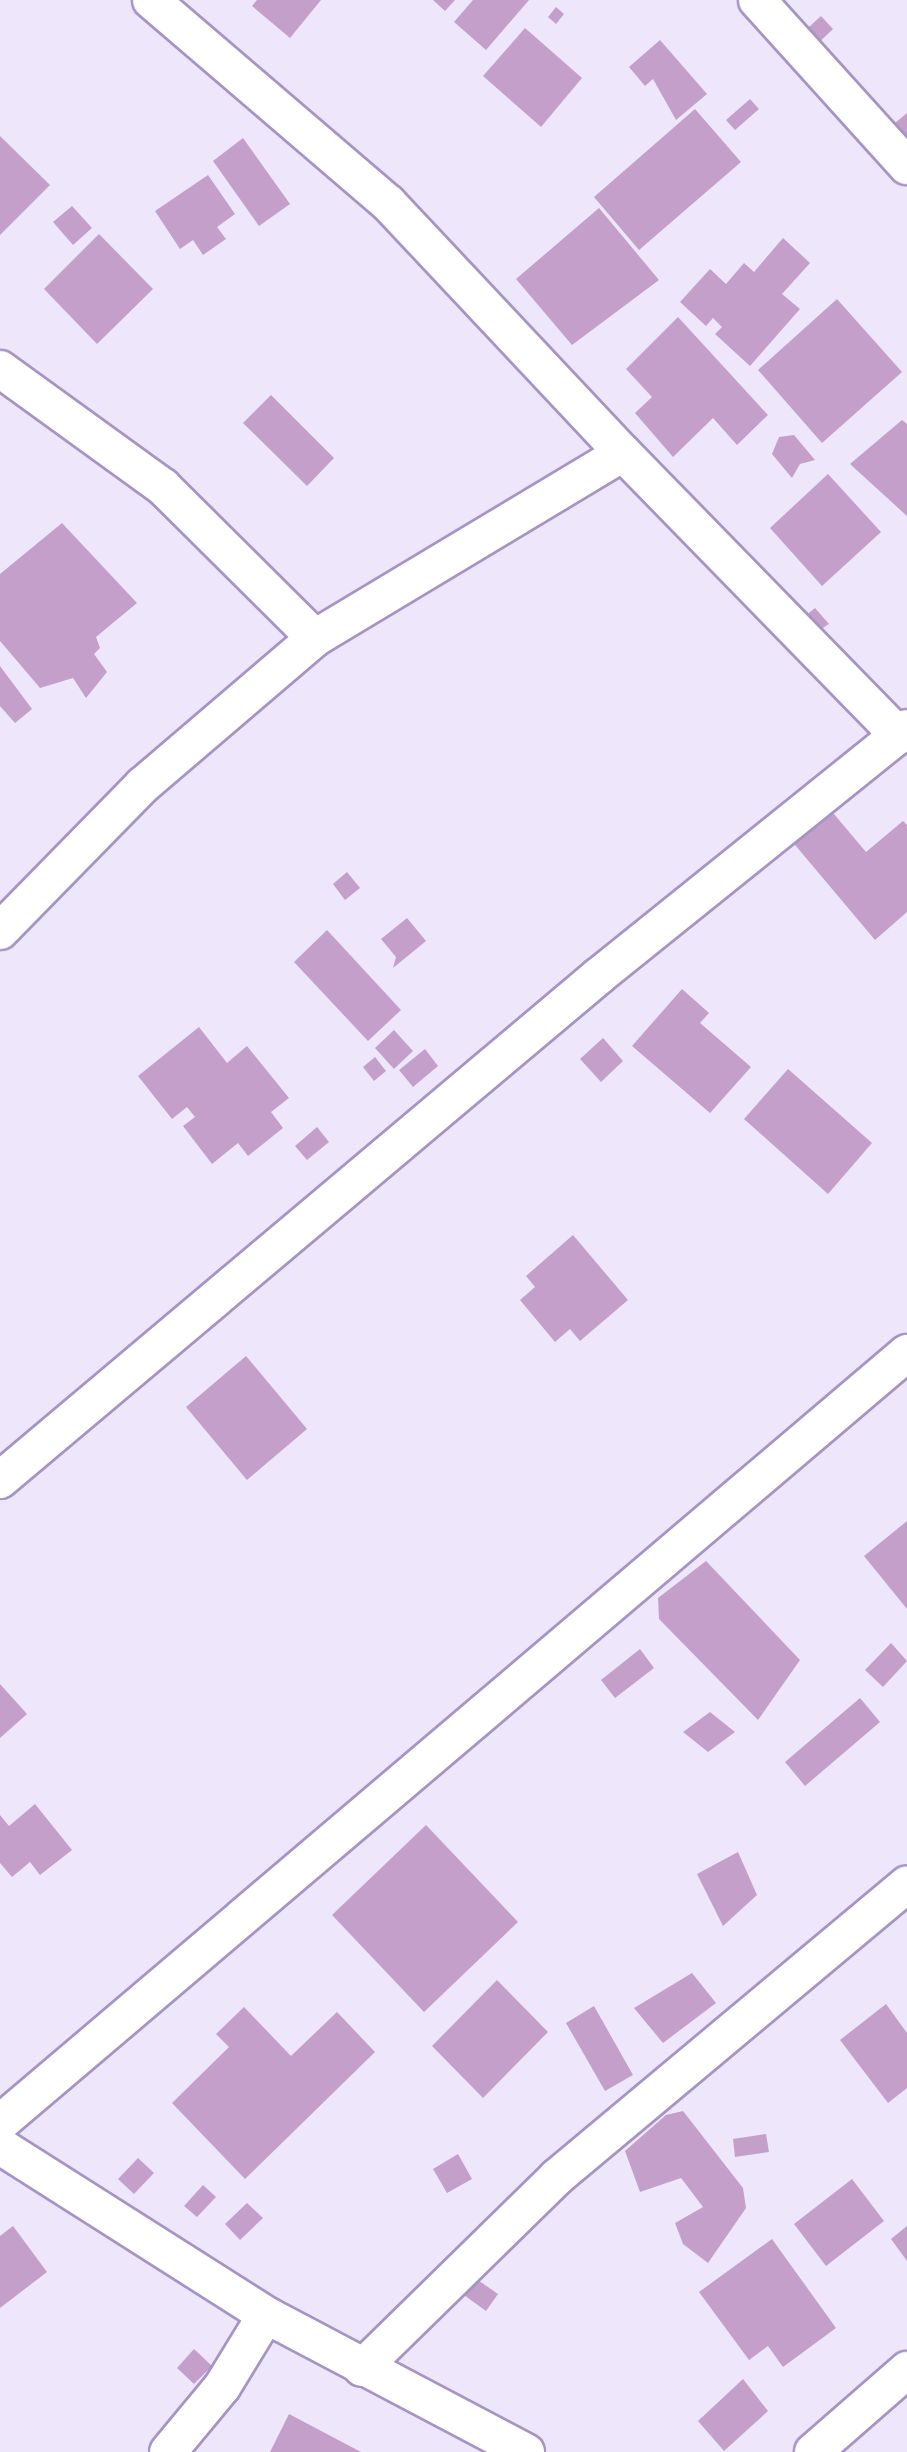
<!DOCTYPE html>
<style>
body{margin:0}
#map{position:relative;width:907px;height:2452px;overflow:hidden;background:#eee7fc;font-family:Overpass,sans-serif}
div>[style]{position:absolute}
.building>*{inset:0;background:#c39fca}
.roads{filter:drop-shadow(2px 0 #a694c5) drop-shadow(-2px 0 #a694c5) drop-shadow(0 2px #a694c5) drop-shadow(0 -2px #a694c5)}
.minor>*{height:36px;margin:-18px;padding:0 18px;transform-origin:18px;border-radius:18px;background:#fff}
span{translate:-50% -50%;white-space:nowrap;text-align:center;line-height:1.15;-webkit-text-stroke:8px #f8f8f8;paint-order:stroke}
</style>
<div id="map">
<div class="building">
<i style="clip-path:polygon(257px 0,321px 0,290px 38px,252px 6px)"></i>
<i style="clip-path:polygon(433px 0,455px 0,445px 11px)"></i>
<i style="clip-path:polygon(473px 0,529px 0,486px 50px,454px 22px)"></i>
<i style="clip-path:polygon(556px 7px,564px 14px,556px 24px,548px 17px)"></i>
<i style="clip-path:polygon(821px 16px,833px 29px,811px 50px,799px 36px)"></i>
<i style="clip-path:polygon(525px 28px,582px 78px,541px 127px,483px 76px)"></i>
<i style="clip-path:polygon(660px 40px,707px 94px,676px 120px,653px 79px,645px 86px,629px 67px)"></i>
<i style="clip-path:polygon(750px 99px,759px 109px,735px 130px,726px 120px)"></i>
<i style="clip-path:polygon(695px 109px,741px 162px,639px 250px,594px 197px)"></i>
<i style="clip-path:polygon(907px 113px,907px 138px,895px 123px)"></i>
<i style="clip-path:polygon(0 136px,50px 185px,0 235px)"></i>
<i style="clip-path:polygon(243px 138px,290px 204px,259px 226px,213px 161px)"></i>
<i style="clip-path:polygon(208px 175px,235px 214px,217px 227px,226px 239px,203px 255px,193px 240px,180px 249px,155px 211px)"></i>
<i style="clip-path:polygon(72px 206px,92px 228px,73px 245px,53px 222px)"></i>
<i style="clip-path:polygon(599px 208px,659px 280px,572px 345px,516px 279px)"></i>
<i style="clip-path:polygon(99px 234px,153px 289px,97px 344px,44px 289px)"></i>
<i style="clip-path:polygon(783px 238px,810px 263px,782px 294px,800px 309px,750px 366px,715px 334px,722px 327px,713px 318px,706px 326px,680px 302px,710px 269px,726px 284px,744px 263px,754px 272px)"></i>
<i style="clip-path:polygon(837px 299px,902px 372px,822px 443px,758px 370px)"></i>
<i style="clip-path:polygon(678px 317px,768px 415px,737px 445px,713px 418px,673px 457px,635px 413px,652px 397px,626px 369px)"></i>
<i style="clip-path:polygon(271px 395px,334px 458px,307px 486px,243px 423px)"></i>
<i style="clip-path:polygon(902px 420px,907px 424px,907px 516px,850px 464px)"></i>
<i style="clip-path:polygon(794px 435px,815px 460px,800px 464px,792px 478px,772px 454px,779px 437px)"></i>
<i style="clip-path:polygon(828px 474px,881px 532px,822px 586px,770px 528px)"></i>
<i style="clip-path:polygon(62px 523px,137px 603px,96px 637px,100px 648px,94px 654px,107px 672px,86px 698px,73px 678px,40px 688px,0 641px,0 574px)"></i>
<i style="clip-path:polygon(815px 608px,829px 624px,818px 631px,805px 616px)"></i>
<i style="clip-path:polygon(0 666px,32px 709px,15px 723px,0 706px)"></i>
<i style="clip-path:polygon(823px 801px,866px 852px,903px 821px,907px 825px,907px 912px,875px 940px,785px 833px)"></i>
<i style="clip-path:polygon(347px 872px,360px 888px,345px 900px,333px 884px)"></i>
<i style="clip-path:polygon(407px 918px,426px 941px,393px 968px,396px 957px,381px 939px)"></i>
<i style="clip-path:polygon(327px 930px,401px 1010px,368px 1041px,294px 962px)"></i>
<i style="clip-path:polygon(682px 989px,709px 1013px,700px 1023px,751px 1067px,710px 1113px,632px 1046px)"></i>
<i style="clip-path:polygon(199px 1027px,227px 1063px,247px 1046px,289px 1098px,271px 1112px,283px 1128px,248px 1156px,238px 1143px,212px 1164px,183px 1126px,195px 1117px,187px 1107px,172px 1119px,138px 1076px)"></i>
<i style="clip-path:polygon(394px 1030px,413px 1051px,394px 1069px,375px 1048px)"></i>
<i style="clip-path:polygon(603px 1038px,623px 1061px,601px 1082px,580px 1059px)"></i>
<i style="clip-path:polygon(425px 1049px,438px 1066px,413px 1087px,399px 1070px)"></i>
<i style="clip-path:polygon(375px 1057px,386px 1071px,374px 1081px,363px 1067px)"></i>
<i style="clip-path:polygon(788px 1069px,872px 1143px,828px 1194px,744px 1119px)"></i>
<i style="clip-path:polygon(317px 1127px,329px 1142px,307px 1160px,295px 1146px)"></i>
<i style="clip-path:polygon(573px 1235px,628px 1300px,580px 1341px,570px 1329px,555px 1342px,520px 1300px,535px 1287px,526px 1276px)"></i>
<i style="clip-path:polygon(246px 1356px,307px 1429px,247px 1480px,186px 1407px)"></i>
<i style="clip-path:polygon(907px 1521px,907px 1609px,864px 1556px)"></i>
<i style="clip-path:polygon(706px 1561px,800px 1660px,758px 1720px,659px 1619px,658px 1598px)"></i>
<i style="clip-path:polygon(891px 1643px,907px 1661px,883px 1687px,865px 1670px)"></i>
<i style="clip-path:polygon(640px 1649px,654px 1668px,615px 1698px,601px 1680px)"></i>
<i style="clip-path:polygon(0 1684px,27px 1714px,0 1738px)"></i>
<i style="clip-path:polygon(860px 1698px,880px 1722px,805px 1786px,785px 1762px)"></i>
<i style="clip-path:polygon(710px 1712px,735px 1732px,708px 1752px,683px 1732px)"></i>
<i style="clip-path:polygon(35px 1804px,72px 1850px,40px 1875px,30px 1862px,12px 1877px,0 1863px,0 1815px,9px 1826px)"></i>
<i style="clip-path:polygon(426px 1825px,518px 1922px,424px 2012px,332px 1915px)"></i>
<i style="clip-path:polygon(738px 1852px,757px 1895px,723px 1926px,697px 1874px)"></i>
<i style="clip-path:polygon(692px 1973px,716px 2003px,663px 2043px,634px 2008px)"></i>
<i style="clip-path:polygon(497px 1980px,548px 2032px,483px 2098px,432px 2046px)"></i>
<i style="clip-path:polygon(886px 2004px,907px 2033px,907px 2088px,888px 2103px,840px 2040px)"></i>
<i style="clip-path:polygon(594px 2006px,633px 2075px,605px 2091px,566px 2023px)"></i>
<i style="clip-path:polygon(244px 2007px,291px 2056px,337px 2012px,375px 2052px,245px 2179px,172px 2103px,229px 2047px,216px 2034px)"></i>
<i style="clip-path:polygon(683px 2111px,743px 2188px,746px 2208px,708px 2263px,683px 2244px,675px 2223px,703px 2207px,681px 2178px,640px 2192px,625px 2151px,666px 2115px)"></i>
<i style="clip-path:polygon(766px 2134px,769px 2152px,735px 2157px,733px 2139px)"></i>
<i style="clip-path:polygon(458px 2154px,472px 2179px,447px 2193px,433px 2169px)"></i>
<i style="clip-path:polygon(138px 2158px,154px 2173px,134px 2194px,118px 2179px)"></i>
<i style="clip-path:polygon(852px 2179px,884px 2221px,826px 2266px,794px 2224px)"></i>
<i style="clip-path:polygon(203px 2185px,216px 2197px,197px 2217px,184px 2206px)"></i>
<i style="clip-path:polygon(247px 2203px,263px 2218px,240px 2240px,225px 2224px)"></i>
<i style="clip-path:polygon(13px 2226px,47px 2272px,0 2308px,0 2236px)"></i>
<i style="clip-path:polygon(907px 2226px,907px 2261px,891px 2239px)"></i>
<i style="clip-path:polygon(772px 2239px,836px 2328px,783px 2367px,768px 2346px,749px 2360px,699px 2292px)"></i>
<i style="clip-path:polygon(475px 2278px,498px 2294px,486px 2311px,464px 2295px)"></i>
<i style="clip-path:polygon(194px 2349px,212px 2366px,194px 2384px,177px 2368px)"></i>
<i style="clip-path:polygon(743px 2379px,768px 2411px,724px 2451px,698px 2421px)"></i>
<i style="clip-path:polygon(289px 2414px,361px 2452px,270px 2452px)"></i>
</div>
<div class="roads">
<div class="minor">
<i style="left:151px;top:0;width:312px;rotate:40.6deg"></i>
<i style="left:388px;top:203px;width:343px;rotate:46.8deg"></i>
<i style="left:757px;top:0;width:224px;rotate:47.9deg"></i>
<i style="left:0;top:369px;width:201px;rotate:35.9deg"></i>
<i style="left:163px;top:487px;width:214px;rotate:44.8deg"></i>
<i style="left:0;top:931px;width:204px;rotate:-45.6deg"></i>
<i style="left:143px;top:785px;width:226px;rotate:-40.5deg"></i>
<i style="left:315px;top:638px;width:359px;rotate:-31deg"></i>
<i style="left:623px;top:453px;width:395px;rotate:45.7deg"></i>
<i style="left:0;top:1480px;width:784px;rotate:-40.09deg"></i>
<i style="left:600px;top:975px;width:394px;rotate:-38.8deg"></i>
<i style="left:0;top:2123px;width:1190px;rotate:-40.33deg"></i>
<i style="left:0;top:2146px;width:315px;rotate:32.4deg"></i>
<i style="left:266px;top:2315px;width:294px;rotate:27.8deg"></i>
<i style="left:362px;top:2368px;width:273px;rotate:-44.4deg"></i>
<i style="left:557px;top:2177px;width:456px;rotate:-39.9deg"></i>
<i style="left:168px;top:2452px;width:85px;rotate:-50.3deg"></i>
<i style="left:222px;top:2387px;width:84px;rotate:-58.6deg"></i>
<i style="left:813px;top:2452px;width:125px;rotate:-41.1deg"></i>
</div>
</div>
</div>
